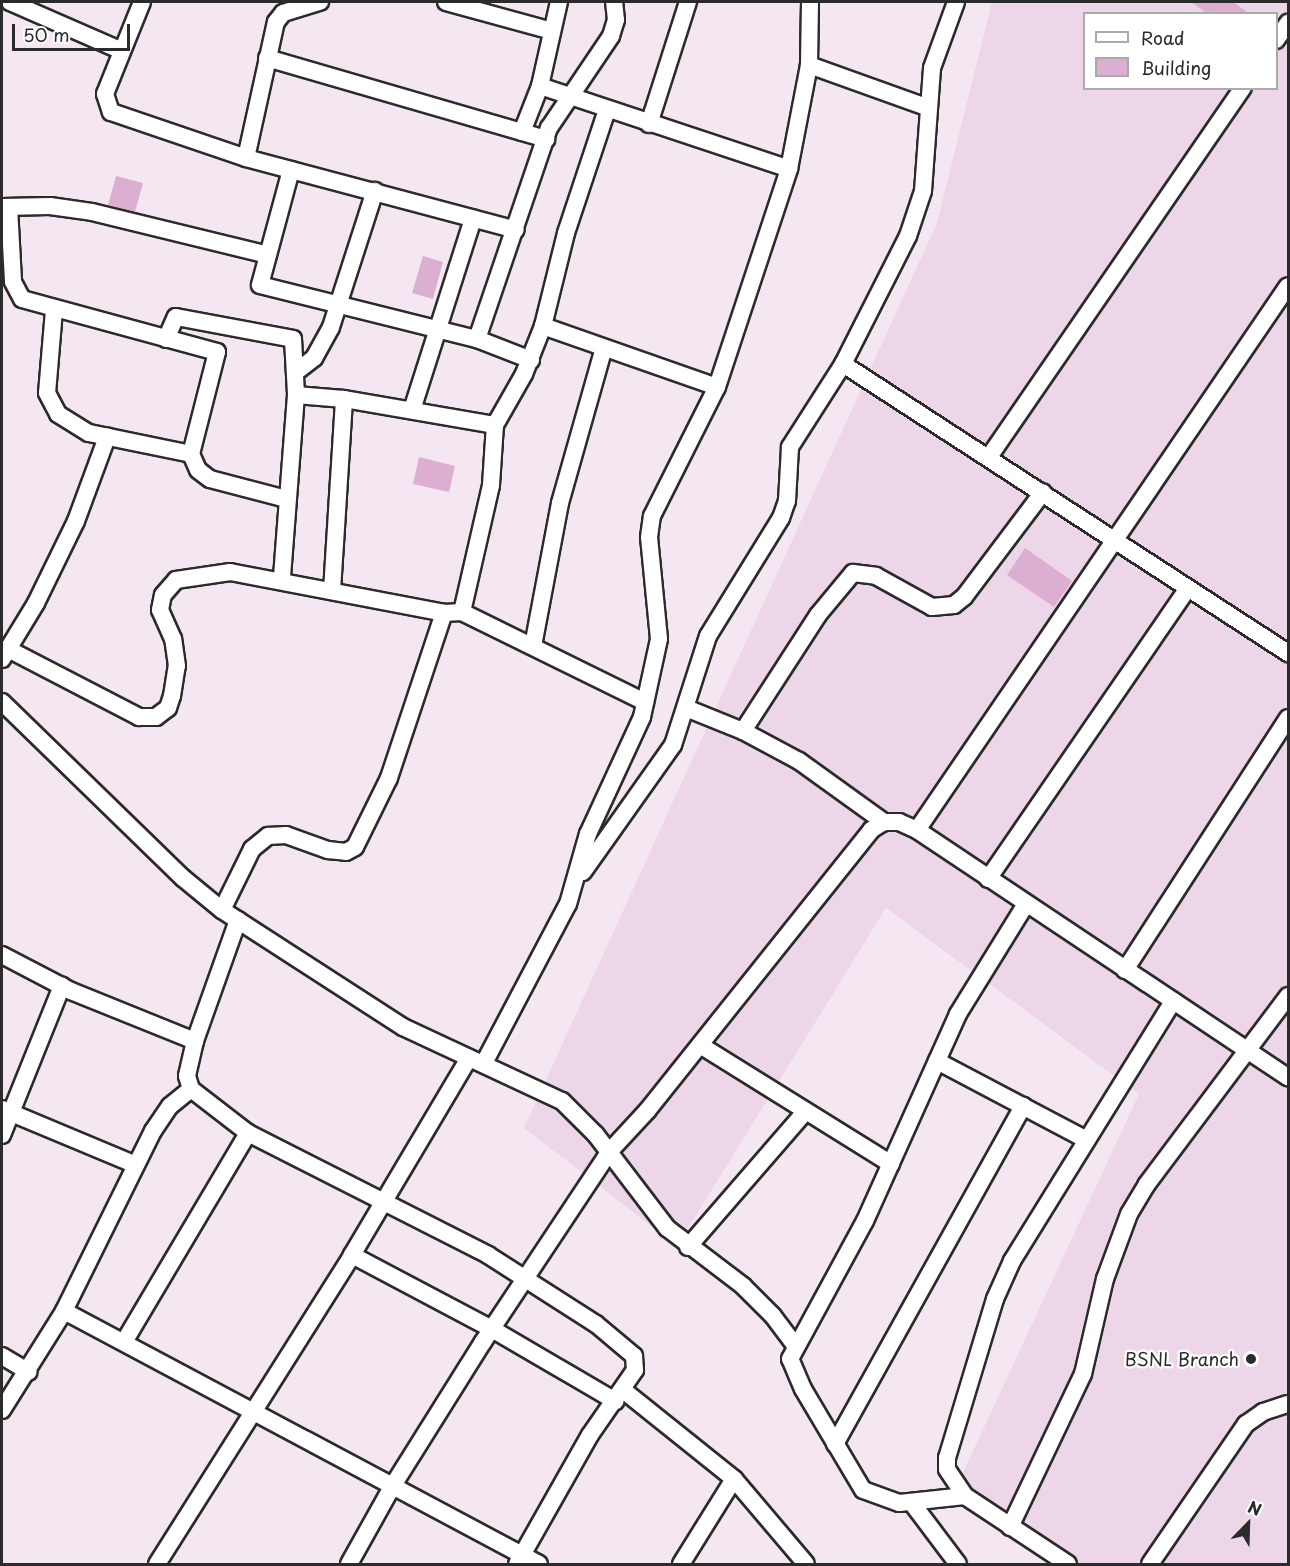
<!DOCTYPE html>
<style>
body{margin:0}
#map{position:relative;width:1290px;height:1566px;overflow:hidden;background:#f4e7f2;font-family:"Playpen Sans",sans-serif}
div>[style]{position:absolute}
.built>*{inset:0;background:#edd6e8}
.building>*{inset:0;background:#dcafd2}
.roads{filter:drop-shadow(2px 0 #2b2b2b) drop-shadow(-2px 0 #2b2b2b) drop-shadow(0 2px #2b2b2b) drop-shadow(0 -2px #2b2b2b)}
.minor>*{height:16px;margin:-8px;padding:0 8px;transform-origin:8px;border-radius:8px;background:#fff}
.dots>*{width:16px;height:16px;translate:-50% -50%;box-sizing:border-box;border:3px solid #fff;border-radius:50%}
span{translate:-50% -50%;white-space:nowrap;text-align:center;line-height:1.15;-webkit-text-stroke:4.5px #fff;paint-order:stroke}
.poi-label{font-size:18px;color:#2b2b2b}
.right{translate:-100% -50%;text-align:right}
.frame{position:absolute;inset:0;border:3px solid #2b2b2b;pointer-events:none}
.legend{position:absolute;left:1083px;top:12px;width:195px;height:78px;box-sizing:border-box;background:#fff;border:2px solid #aaa;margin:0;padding:8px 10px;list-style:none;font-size:18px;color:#2b2b2b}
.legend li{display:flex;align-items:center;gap:12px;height:30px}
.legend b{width:30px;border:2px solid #aaa}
.north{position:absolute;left:1218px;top:1494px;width:60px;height:60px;-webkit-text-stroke:4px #fff;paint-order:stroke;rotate:23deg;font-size:16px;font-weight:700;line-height:24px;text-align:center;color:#2b2b2b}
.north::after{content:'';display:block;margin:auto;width:21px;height:27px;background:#2b2b2b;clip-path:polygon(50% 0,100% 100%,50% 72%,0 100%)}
.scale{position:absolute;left:12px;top:24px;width:118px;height:27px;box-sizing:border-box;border:3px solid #2b2b2b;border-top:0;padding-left:8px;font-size:18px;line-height:21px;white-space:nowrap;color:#2b2b2b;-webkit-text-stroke:4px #fff;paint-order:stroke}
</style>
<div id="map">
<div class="built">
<i style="clip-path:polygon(evenodd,992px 2px,1288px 2px,1288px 1564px,1064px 1564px,953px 1494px,1139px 1094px,886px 908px,677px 1246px,524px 1128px,937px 223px,992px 2px,1084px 14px,1276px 14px,1276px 88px,1084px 88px,1084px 14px)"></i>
</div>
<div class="building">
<i style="clip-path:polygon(1191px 2px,1233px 2px,1250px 14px,1208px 14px)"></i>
<i style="clip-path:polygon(116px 176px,143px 183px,135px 212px,108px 205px)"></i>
<i style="clip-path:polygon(423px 256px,443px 262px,433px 299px,412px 293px)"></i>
<i style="clip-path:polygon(419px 457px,455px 466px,449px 492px,413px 484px)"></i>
<i style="clip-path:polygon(1025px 548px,1072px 581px,1054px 607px,1007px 575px)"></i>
</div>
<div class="roads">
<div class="minor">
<i style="left:10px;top:2px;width:122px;rotate:23.6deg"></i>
<i style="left:142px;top:2px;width:99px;rotate:111.9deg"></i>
<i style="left:105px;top:94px;width:19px;rotate:72deg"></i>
<i style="left:111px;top:112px;width:143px;rotate:18.8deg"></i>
<i style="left:246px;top:158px;width:279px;rotate:14.9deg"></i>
<i style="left:446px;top:2px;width:110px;rotate:15.3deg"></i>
<i style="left:1276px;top:40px;width:21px;rotate:-55deg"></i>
<i style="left:267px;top:58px;width:291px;rotate:16.2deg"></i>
<i style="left:809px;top:65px;width:124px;rotate:19.7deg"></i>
<i style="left:540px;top:86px;width:262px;rotate:18.4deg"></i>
<i style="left:649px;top:124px;width:128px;rotate:-72.3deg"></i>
<i style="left:522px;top:132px;width:49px;rotate:-68.6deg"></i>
<i style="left:540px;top:86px;width:86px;rotate:-77.3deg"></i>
<i style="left:246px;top:158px;width:139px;rotate:-77.6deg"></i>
<i style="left:276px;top:22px;width:11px;rotate:-52deg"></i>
<i style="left:283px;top:13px;width:39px;rotate:-17deg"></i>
<i style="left:291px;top:170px;width:119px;rotate:105.1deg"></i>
<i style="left:260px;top:285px;width:224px;rotate:14deg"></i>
<i style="left:477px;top:339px;width:58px;rotate:21.3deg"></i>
<i style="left:2px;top:207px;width:48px;rotate:-1.2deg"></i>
<i style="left:50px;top:206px;width:42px;rotate:8.1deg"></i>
<i style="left:92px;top:212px;width:181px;rotate:13.7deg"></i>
<i style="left:9px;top:207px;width:75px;rotate:86.9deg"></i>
<i style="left:13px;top:282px;width:19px;rotate:62deg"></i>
<i style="left:22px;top:299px;width:202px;rotate:15.2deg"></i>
<i style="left:217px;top:352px;width:105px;rotate:104.3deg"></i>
<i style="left:191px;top:454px;width:17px;rotate:66deg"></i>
<i style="left:198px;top:470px;width:15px;rotate:37deg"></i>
<i style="left:210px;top:479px;width:80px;rotate:14.6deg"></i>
<i style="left:54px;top:310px;width:83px;rotate:94.8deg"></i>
<i style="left:47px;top:393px;width:24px;rotate:62deg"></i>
<i style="left:58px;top:414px;width:36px;rotate:32deg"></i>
<i style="left:89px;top:433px;width:104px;rotate:11.6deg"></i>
<i style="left:543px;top:326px;width:184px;rotate:19.3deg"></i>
<i style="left:166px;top:339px;width:24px;rotate:-66deg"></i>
<i style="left:176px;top:317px;width:119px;rotate:10.6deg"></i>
<i style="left:293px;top:339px;width:56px;rotate:86.9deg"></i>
<i style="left:296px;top:395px;width:185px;rotate:94.4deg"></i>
<i style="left:477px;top:339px;width:223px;rotate:-71.2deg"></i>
<i style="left:549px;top:128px;width:111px;rotate:-56deg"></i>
<i style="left:611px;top:36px;width:17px;rotate:-73deg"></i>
<i style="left:616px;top:20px;width:18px;rotate:-96deg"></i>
<i style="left:843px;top:364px;width:531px;rotate:33deg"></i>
<i style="left:296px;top:372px;width:23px;rotate:-38deg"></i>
<i style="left:314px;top:358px;width:35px;rotate:-61deg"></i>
<i style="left:331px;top:327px;width:143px;rotate:-72.1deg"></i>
<i style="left:296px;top:395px;width:48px;rotate:4.8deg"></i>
<i style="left:344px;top:399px;width:153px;rotate:9.8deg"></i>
<i style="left:412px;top:410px;width:201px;rotate:-72.3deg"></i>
<i style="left:989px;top:457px;width:448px;rotate:-55.5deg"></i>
<i style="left:332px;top:591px;width:192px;rotate:-86.4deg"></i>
<i style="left:462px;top:612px;width:130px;rotate:-77.1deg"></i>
<i style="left:491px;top:485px;width:60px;rotate:-86.2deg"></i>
<i style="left:495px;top:425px;width:59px;rotate:-60.4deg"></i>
<i style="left:524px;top:374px;width:52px;rotate:-68.4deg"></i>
<i style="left:543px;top:326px;width:96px;rotate:-76.1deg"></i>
<i style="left:566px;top:233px;width:130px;rotate:-71.6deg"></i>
<i style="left:533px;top:646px;width:146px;rotate:-79.3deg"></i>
<i style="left:560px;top:503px;width:161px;rotate:-74.2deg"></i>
<i style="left:8px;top:649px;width:148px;rotate:27.4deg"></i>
<i style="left:139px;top:717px;width:17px"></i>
<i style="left:156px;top:717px;width:15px;rotate:-37deg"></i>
<i style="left:168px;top:708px;width:13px;rotate:-72deg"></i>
<i style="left:172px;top:696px;width:30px;rotate:-81deg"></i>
<i style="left:177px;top:666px;width:27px;rotate:-98deg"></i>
<i style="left:173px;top:639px;width:32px;rotate:-114deg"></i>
<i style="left:160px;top:610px;width:15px;rotate:-79deg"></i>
<i style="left:163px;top:595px;width:20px;rotate:-49deg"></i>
<i style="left:176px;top:580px;width:55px;rotate:-8.4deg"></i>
<i style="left:230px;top:572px;width:218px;rotate:10.8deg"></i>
<i style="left:444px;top:613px;width:18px;rotate:-3deg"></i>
<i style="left:462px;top:612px;width:204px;rotate:26.2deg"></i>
<i style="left:2px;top:659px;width:66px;rotate:-58.7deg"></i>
<i style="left:36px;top:603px;width:91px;rotate:-64deg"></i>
<i style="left:76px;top:521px;width:90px;rotate:-69.7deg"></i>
<i style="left:2px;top:702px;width:252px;rotate:44.2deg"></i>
<i style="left:183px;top:878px;width:50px;rotate:39.4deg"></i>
<i style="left:222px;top:910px;width:216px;rotate:32.9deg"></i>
<i style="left:403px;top:1027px;width:175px;rotate:25deg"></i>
<i style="left:562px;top:1101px;width:48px;rotate:45deg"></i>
<i style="left:596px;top:1135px;width:117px;rotate:52.6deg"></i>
<i style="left:667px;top:1228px;width:96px;rotate:37.3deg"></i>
<i style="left:743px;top:1286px;width:42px;rotate:45deg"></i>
<i style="left:773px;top:1316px;width:38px;rotate:53deg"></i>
<i style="left:686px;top:708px;width:61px;rotate:22deg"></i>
<i style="left:743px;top:731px;width:64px;rotate:28.2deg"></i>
<i style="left:799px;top:761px;width:105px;rotate:35.7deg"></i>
<i style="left:743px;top:731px;width:138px;rotate:-57.1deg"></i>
<i style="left:818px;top:615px;width:55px;rotate:-50.2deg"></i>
<i style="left:853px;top:573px;width:23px;rotate:7deg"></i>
<i style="left:876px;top:576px;width:64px;rotate:29deg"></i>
<i style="left:932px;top:607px;width:22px;rotate:-5deg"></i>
<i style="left:954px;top:605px;width:13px;rotate:-39deg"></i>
<i style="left:964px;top:597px;width:131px;rotate:-53deg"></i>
<i style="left:917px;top:830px;width:658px;rotate:-55.71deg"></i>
<i style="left:583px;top:872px;width:156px;rotate:-54.7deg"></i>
<i style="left:673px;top:745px;width:114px;rotate:-72.2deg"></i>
<i style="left:708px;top:636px;width:139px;rotate:-58.3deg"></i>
<i style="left:781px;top:518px;width:18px;rotate:-71deg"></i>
<i style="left:787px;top:501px;width:54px;rotate:-86.8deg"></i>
<i style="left:790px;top:447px;width:98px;rotate:-57.4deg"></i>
<i style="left:843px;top:364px;width:144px;rotate:-63.1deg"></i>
<i style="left:908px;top:236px;width:47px;rotate:-71.6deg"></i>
<i style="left:923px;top:191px;width:123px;rotate:-85.8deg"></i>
<i style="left:932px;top:68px;width:70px;rotate:-70deg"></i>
<i style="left:988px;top:879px;width:352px;rotate:-55.5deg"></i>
<i style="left:222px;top:910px;width:68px;rotate:-63.8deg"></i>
<i style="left:252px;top:849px;width:21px;rotate:-39deg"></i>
<i style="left:268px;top:836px;width:18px;rotate:-3deg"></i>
<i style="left:286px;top:835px;width:45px;rotate:19.7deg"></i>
<i style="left:328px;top:850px;width:18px;rotate:6deg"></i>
<i style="left:346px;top:852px;width:10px;rotate:-29deg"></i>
<i style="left:355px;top:847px;width:77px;rotate:-63.8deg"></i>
<i style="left:389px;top:778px;width:174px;rotate:-71.6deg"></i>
<i style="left:238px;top:920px;width:128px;rotate:109.6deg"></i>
<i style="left:195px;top:1041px;width:36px;rotate:103deg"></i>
<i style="left:187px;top:1076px;width:14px;rotate:73deg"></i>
<i style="left:191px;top:1089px;width:72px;rotate:37.7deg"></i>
<i style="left:248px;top:1133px;width:269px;rotate:26.9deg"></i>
<i style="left:488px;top:1255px;width:128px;rotate:32.6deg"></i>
<i style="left:596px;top:1324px;width:50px;rotate:40.1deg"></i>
<i style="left:634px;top:1356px;width:14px;rotate:86deg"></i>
<i style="left:635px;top:1370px;width:79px;rotate:124.7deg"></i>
<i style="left:590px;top:1435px;width:148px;rotate:119.5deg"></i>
<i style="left:2px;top:955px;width:78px;rotate:27.6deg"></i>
<i style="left:71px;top:991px;width:134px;rotate:22deg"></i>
<i style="left:1125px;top:970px;width:300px;rotate:-57.1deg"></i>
<i style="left:700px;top:1045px;width:225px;rotate:31.9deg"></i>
<i style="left:937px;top:1061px;width:167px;rotate:27.8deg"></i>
<i style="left:484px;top:1063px;width:180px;rotate:-62.2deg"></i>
<i style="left:568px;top:904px;width:73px;rotate:-74.1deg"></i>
<i style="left:588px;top:834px;width:129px;rotate:-65.2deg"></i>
<i style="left:642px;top:717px;width:80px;rotate:-77.7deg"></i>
<i style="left:659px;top:639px;width:102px;rotate:-95.6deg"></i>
<i style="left:649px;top:537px;width:21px;rotate:-82deg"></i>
<i style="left:652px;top:516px;width:144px;rotate:-63.3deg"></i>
<i style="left:717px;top:387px;width:230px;rotate:-71.7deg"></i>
<i style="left:789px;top:169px;width:106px;rotate:-79.1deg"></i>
<i style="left:809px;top:65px;width:63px;rotate:-89.1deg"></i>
<i style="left:2px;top:1109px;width:145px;rotate:22.7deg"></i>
<i style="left:2px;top:1135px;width:161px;rotate:-68.1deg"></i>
<i style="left:688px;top:1247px;width:180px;rotate:-49.1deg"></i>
<i style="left:352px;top:1255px;width:158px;rotate:27.9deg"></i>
<i style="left:492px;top:1329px;width:143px;rotate:30.3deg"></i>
<i style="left:64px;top:1311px;width:538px;rotate:28.04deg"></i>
<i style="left:124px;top:1342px;width:243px;rotate:-59.3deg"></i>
<i style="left:2px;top:1356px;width:31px;rotate:31deg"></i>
<i style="left:623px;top:1390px;width:142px;rotate:38.7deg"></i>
<i style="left:734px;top:1479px;width:111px;rotate:49.7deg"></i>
<i style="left:2px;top:1410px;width:117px;rotate:-57.9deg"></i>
<i style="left:64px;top:1311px;width:201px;rotate:-63.7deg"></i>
<i style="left:153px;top:1131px;width:30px;rotate:-56deg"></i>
<i style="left:170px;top:1106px;width:27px;rotate:-39deg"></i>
<i style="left:835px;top:1444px;width:387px;rotate:-60.9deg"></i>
<i style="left:965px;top:1496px;width:66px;rotate:173.9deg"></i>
<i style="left:899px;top:1503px;width:38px;rotate:-160deg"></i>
<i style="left:863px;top:1490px;width:117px;rotate:-120.7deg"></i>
<i style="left:803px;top:1389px;width:33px;rotate:-113deg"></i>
<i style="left:790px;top:1359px;width:157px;rotate:-61.5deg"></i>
<i style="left:865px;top:1221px;width:227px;rotate:-65.8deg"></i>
<i style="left:958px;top:1014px;width:129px;rotate:-58.3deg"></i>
<i style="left:912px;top:1503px;width:76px;rotate:53deg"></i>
<i style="left:1010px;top:1527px;width:170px;rotate:-64.5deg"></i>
<i style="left:1083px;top:1374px;width:98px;rotate:-77deg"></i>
<i style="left:1105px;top:1279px;width:69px;rotate:-69.7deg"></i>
<i style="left:1129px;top:1214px;width:35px;rotate:-59deg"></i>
<i style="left:1147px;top:1184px;width:235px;rotate:-53.1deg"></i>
<i style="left:157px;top:1564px;width:365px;rotate:-57.7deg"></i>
<i style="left:352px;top:1255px;width:229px;rotate:-59.3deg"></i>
<i style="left:349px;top:1564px;width:88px;rotate:-60.8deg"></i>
<i style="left:392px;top:1487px;width:171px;rotate:-57.9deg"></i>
<i style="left:483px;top:1342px;width:228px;rotate:-56.4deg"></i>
<i style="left:609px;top:1152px;width:56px;rotate:-47.2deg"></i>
<i style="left:647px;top:1111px;width:359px;rotate:-51.4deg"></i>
<i style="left:871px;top:830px;width:15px;rotate:-32deg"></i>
<i style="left:884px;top:822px;width:15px"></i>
<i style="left:899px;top:822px;width:20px;rotate:24deg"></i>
<i style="left:917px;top:830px;width:446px;rotate:33.7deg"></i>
<i style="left:681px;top:1564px;width:100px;rotate:-58.1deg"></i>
<i style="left:1068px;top:1564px;width:123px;rotate:-146.6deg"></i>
<i style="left:965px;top:1496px;width:32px;rotate:-124deg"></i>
<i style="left:947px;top:1469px;width:11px;rotate:-90deg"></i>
<i style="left:947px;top:1458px;width:166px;rotate:-73.2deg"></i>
<i style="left:995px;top:1299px;width:42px;rotate:-65.9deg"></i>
<i style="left:1012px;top:1261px;width:306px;rotate:-58.2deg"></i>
<i style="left:1150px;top:1564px;width:170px;rotate:-55.6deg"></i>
<i style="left:1246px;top:1424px;width:21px;rotate:-35deg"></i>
<i style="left:1263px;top:1412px;width:26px;rotate:-18deg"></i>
</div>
</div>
<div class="dots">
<i style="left:1251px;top:1359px;background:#2b2b2b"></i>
</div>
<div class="poi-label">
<span class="right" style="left:1239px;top:1359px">BSNL Branch</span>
</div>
<div class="frame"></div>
<ul class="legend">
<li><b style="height:8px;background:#fff"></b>Road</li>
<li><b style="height:16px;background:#dcafd2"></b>Building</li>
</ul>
<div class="north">N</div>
<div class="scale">50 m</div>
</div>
